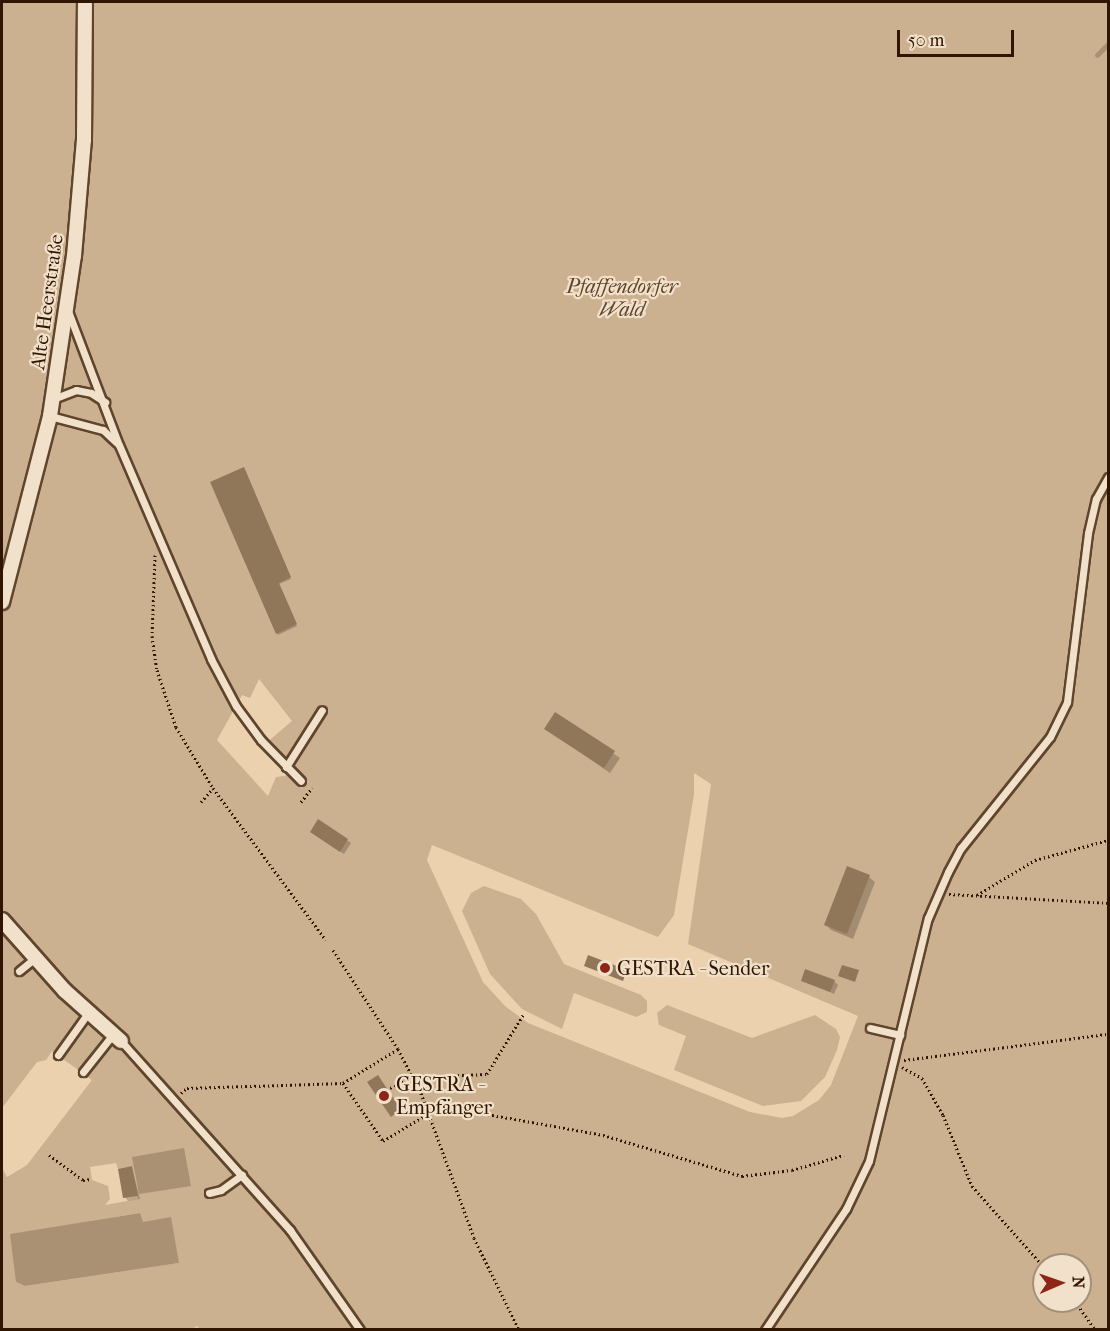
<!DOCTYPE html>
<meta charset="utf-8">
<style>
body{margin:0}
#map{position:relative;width:1110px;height:1331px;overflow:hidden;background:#ebd1ae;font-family:"IM FELL French Canon",serif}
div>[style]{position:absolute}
.green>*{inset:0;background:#cbb190}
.water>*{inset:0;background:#ab9173}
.shadow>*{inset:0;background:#0003}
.stream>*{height:4.5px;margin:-2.25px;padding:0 2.25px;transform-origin:2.25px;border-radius:2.25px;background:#ab9173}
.building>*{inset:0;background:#91775a}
.path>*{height:3px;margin-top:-1.5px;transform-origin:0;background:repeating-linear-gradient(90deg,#301600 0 1.5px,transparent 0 4.5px)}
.roads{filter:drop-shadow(2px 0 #5f452c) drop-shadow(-2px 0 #5f452c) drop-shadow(0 2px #5f452c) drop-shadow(0 -2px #5f452c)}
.lane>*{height:7px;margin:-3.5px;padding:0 3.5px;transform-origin:3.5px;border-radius:3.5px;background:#f2e1ca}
.street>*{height:14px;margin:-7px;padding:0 7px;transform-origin:7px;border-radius:7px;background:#f2e1ca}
.dots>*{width:16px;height:16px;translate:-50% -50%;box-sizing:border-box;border:3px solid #f2e1ca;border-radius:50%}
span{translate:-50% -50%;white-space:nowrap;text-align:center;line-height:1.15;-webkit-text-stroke:4.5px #f2e1ca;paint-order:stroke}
.park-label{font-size:20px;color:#5e442b;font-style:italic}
.street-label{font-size:20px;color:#301600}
.poi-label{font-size:20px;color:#301600}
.left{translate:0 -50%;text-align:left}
.frame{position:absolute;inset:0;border:3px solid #301600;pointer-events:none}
.north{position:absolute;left:1032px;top:1253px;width:60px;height:60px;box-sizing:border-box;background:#f2e1ca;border:2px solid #a49079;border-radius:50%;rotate:88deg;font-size:16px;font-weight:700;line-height:24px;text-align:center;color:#301600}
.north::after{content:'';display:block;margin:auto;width:21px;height:27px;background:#8f2418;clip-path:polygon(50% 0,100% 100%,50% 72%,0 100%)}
.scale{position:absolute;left:897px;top:30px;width:117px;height:27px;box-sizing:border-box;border:3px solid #301600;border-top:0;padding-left:8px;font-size:18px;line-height:21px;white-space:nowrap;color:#301600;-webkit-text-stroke:4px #f2e1ca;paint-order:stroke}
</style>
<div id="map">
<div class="green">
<i style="clip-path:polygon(evenodd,2px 2px,1108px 2px,1108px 1329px,200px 1330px,197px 1326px,192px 1330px,2px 1329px,2px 1168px,7px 1177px,27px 1165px,92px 1080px,52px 1051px,46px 1060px,37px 1062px,2px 1108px,2px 2px,259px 679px,292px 721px,265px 744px,290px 771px,285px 776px,276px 777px,268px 796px,217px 740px,242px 695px,250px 698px,259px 679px,2px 2px,694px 773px,711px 784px,688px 944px,858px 1016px,831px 1085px,819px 1100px,793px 1116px,782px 1118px,750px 1112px,528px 1023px,505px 1006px,483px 982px,427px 860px,432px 845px,658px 937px,674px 915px,694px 794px,694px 773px,2px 2px,116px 1163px,118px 1169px,132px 1166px,138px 1199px,105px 1205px,110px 1199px,108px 1186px,92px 1180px,90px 1167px,116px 1163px,2px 2px,140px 1213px,142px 1222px,179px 1263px,25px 1286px,16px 1282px,90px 1221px,140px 1213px,2px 2px,1044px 1265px,1080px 1265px,1080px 1301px,1044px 1301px,1044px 1265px)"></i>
<i style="clip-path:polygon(484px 886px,521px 899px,536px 914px,564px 964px,641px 995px,647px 1001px,647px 1012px,636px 1017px,574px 993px,562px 1029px,522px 1009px,490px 974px,462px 911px,471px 893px)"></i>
<i style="clip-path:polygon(667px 1005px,752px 1038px,815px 1015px,836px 1029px,840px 1037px,837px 1050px,825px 1077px,801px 1101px,763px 1106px,674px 1070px,686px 1036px,659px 1025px,657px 1013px)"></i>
</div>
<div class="water">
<i style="clip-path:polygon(184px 1148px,191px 1186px,139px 1194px,132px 1157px)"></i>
<i style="clip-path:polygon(140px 1213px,143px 1222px,171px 1217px,179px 1263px,25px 1286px,16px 1282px,10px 1234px)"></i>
</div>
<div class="shadow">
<i style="clip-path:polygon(245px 470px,291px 579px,279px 584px,297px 626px,278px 635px,212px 483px)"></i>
<i style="clip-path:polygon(556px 714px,620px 758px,610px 773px,546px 729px)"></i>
<i style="clip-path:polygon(315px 835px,347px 840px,351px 843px,344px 854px)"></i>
<i style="clip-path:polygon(869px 877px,875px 882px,853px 939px,831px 930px,826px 925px)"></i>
<i style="clip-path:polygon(803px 980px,834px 981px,838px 985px,834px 994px)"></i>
<i style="clip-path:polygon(132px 1168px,140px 1199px,128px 1201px,125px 1197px)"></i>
</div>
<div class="stream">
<i style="left:1097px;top:55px;width:16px;rotate:-45deg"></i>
</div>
<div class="building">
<i style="clip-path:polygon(244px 467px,291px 577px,279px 583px,297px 624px,276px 634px,210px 482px)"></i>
<i style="clip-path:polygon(555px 712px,615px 751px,604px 768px,544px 729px)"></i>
<i style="clip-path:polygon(318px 819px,348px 839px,340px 852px,310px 832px)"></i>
<i style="clip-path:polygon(847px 866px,870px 875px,847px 934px,824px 925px)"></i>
<i style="clip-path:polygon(588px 955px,627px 970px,623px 981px,584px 966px)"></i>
<i style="clip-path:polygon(842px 965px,859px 970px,855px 982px,838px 976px)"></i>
<i style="clip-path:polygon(805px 969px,835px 980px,830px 992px,801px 981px)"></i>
<i style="clip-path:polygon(378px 1075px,401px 1110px,391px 1117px,367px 1082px)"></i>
<i style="clip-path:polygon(132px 1166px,138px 1196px,123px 1198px,118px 1169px)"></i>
</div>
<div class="path">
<i style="left:155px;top:555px;width:81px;rotate:92.1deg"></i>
<i style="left:152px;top:636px;width:34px;rotate:82deg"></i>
<i style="left:157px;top:670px;width:60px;rotate:71.6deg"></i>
<i style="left:176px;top:727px;width:71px;rotate:58.8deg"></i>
<i style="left:213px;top:788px;width:189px;rotate:53.4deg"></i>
<i style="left:201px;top:802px;width:18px;rotate:-49deg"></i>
<i style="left:301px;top:802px;width:18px;rotate:-52deg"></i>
<i style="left:949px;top:894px;width:159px;rotate:3.2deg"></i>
<i style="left:977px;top:895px;width:68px;rotate:-31.1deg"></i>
<i style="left:1035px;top:860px;width:76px;rotate:-15.3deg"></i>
<i style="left:333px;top:950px;width:118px;rotate:56.7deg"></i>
<i style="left:398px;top:1049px;width:50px;rotate:62.4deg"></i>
<i style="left:421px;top:1093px;width:154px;rotate:69.9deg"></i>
<i style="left:474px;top:1238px;width:102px;rotate:63.9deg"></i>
<i style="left:904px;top:1060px;width:206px;rotate:-7.3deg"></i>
<i style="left:902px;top:1067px;width:23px;rotate:29deg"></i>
<i style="left:922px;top:1078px;width:43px;rotate:60.4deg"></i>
<i style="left:943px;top:1115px;width:77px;rotate:67.8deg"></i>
<i style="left:972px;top:1186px;width:108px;rotate:48.4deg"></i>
<i style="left:343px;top:1083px;width:65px;rotate:-31.7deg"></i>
<i style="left:390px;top:1088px;width:25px;rotate:-26deg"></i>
<i style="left:413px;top:1077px;width:74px;rotate:-2.3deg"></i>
<i style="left:487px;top:1074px;width:69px;rotate:-58.6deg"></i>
<i style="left:181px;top:1093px;width:8px;rotate:-40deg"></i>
<i style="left:187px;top:1088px;width:156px;rotate:-1.8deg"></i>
<i style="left:343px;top:1083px;width:70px;rotate:55.4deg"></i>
<i style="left:383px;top:1141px;width:54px;rotate:-31.3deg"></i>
<i style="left:429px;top:1113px;width:20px;rotate:-18deg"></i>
<i style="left:448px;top:1107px;width:158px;rotate:10.2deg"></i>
<i style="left:603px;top:1135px;width:145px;rotate:16.4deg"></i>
<i style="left:742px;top:1176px;width:50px;rotate:-6.8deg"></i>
<i style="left:792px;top:1170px;width:54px;rotate:-16.1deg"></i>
<i style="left:49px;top:1155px;width:42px;rotate:36.3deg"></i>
<i style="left:83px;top:1180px;width:9px;rotate:-6deg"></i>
<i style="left:1075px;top:1301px;width:35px;rotate:55deg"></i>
</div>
<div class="roads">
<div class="lane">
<i style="left:68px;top:311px;width:143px;rotate:69.2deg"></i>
<i style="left:119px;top:445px;width:233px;rotate:66.7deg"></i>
<i style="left:211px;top:659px;width:53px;rotate:62deg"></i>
<i style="left:236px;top:706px;width:42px;rotate:53.7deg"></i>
<i style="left:261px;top:740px;width:57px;rotate:45.7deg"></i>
<i style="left:53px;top:399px;width:25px;rotate:-21deg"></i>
<i style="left:76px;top:390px;width:15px;rotate:11deg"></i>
<i style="left:91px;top:393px;width:17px;rotate:33deg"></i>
<i style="left:50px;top:416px;width:55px;rotate:14.8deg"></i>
<i style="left:103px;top:430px;width:19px;rotate:43deg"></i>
<i style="left:286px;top:767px;width:67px;rotate:-57.7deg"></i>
<i style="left:19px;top:971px;width:21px;rotate:-39deg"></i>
<i style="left:870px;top:1028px;width:31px;rotate:13deg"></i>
<i style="left:121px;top:1041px;width:254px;rotate:48.2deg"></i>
<i style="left:290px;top:1230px;width:122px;rotate:55deg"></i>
<i style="left:58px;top:1055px;width:52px;rotate:-54.5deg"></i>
<i style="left:83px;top:1072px;width:50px;rotate:-51.5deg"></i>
<i style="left:209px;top:1193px;width:12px;rotate:-14deg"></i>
<i style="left:221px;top:1190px;width:26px;rotate:-36deg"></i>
<i style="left:765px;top:1330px;width:146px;rotate:-56.2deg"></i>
<i style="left:846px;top:1209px;width:53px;rotate:-64.4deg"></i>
<i style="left:869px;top:1161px;width:250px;rotate:-76.4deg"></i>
<i style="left:928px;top:918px;width:50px;rotate:-66.5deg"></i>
<i style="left:948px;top:872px;width:27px;rotate:-62deg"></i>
<i style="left:961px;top:848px;width:142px;rotate:-51.3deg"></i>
<i style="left:1050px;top:737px;width:39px;rotate:-64deg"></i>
<i style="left:1067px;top:702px;width:170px;rotate:-82.9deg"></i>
<i style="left:1088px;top:533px;width:35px;rotate:-77deg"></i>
<i style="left:1096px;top:499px;width:25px;rotate:-61deg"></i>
</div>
<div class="street">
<i style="left:2px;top:602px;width:192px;rotate:-75.5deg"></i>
<i style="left:50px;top:416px;width:162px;rotate:-81.5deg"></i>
<i style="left:74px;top:256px;width:116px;rotate:-85.1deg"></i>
<i style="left:84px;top:140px;width:138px;rotate:-89.6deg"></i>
<i style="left:2px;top:920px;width:95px;rotate:48.4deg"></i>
<i style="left:65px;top:991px;width:75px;rotate:41.8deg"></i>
</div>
</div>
<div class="dots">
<i style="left:605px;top:968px;background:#8f2418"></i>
<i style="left:384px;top:1096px;background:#8f2418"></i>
</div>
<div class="park-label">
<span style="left:622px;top:298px">Pfaffendorfer<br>Wald</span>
</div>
<div class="street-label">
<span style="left:47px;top:302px;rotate:-82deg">Alte Heerstraße</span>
</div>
<div class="poi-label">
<span class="left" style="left:617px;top:968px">GESTRA - Sender</span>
<span class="left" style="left:396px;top:1096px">GESTRA -<br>Empfänger</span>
</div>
<div class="frame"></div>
<div class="north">N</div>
<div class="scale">50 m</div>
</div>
